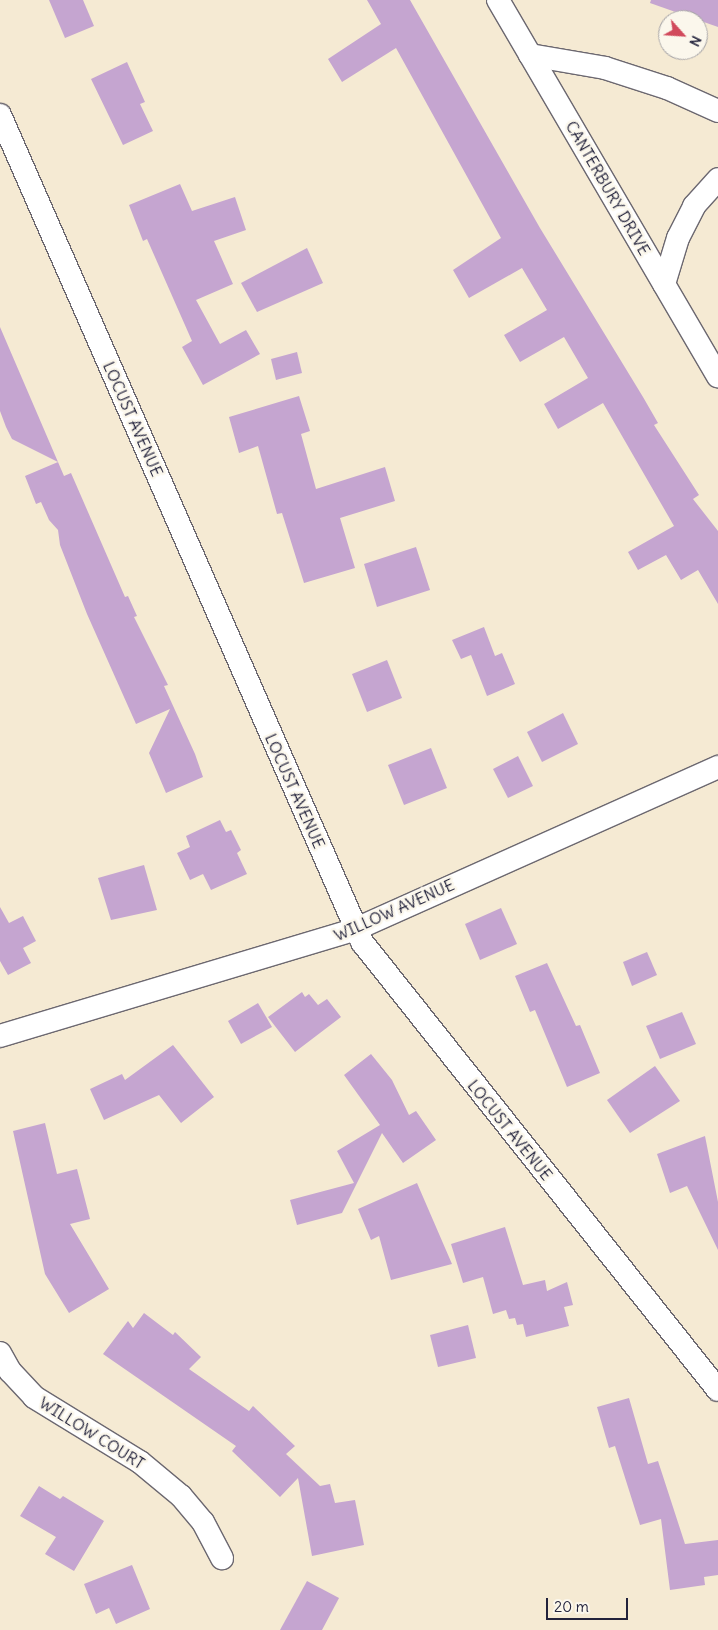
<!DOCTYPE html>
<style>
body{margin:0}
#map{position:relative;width:718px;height:1630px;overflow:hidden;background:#f5ead3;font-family:Delius,sans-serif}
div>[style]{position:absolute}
.building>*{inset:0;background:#c5a5d0}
.roads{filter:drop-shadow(1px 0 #6c6870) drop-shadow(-1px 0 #6c6870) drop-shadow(0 1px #6c6870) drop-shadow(0 -1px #6c6870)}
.minor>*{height:22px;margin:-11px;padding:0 11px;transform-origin:11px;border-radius:11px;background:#fff}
span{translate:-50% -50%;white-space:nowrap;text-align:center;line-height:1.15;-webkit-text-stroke:5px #fbf7ec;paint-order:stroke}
.street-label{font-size:16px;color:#22223b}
.north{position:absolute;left:658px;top:10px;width:50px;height:50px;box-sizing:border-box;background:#fbf7ec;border:1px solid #a4a2a5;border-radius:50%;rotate:116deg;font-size:14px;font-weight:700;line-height:20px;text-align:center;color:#22223b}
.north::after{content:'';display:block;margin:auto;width:18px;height:22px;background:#d1495b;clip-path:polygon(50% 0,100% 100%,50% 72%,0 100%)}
.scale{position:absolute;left:546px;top:1598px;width:82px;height:22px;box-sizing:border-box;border:2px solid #22223b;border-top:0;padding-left:6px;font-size:15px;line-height:18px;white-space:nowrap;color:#22223b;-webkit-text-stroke:4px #fbf7ec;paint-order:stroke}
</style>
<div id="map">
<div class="building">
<i style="clip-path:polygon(49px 0,83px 0,94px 26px,65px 38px)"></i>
<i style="clip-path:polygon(367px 0,410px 0,540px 228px,643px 397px,658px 423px,654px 425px,699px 495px,693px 499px,718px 531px,718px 604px,698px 570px,681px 580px,666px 555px,638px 570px,628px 552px,674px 526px,603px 403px,558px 429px,544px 404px,588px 378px,564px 337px,520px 362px,504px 335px,547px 310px,522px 268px,469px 298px,453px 270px,501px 238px,396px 48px,342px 82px,328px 59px,381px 24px)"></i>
<i style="clip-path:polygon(651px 0,718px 0,718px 27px,650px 3px)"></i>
<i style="clip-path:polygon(127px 62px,145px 102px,140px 104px,153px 131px,123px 145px,91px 79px)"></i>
<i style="clip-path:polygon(180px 184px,192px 211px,235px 197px,246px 230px,214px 241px,233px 284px,196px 300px,220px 344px,246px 330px,260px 354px,203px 385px,182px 347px,192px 341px,147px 239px,143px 241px,129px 205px)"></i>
<i style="clip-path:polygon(307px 248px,323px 283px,257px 312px,241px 283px)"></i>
<i style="clip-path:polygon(0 327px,64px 476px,71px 473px,125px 597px,128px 596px,137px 616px,134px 617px,168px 685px,164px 686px,195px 754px,203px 777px,166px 793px,149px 753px,170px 709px,136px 724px,87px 614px,60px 545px,58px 530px,49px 520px,41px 502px,36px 504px,25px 476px,58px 462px,12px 439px,6px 427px,0 411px)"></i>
<i style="clip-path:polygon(297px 352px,302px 373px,276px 380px,271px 359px)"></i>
<i style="clip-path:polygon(299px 396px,310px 431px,301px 434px,316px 489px,385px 467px,395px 501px,340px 518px,355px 568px,304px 583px,282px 513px,277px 514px,258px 446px,239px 453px,229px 417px)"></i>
<i style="clip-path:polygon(416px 547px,430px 590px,377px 607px,364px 564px)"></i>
<i style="clip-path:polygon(484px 627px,495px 656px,502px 653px,515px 684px,487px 696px,471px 655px,461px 659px,452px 640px)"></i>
<i style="clip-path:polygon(387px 660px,402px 698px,367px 712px,352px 674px)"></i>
<i style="clip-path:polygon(563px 713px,578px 744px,542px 762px,527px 732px)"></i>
<i style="clip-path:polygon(431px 748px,447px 788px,404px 805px,388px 765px)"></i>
<i style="clip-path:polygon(518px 756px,533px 786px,508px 798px,493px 769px)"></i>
<i style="clip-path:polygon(220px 820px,226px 832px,231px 830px,241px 850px,237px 853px,247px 874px,211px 890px,203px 874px,190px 880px,177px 853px,190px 847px,186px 836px)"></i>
<i style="clip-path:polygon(144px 865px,157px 910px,111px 920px,98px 878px)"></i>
<i style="clip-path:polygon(0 907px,9px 923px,23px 916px,36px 941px,23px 948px,31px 963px,8px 975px,0 961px)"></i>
<i style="clip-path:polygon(501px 908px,517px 944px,480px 960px,465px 924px)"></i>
<i style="clip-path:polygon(647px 952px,657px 975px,632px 986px,623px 962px)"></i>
<i style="clip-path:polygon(547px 963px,576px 1026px,580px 1025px,600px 1073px,567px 1087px,535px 1010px,530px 1012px,515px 976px)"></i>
<i style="clip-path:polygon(302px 992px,305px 997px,309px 994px,318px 1005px,327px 999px,341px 1017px,295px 1052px,268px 1017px)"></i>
<i style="clip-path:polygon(258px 1003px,272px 1027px,241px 1044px,228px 1021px)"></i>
<i style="clip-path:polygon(682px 1012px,696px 1044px,660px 1059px,646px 1026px)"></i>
<i style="clip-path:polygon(173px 1045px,214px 1097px,181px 1123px,159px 1095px,104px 1120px,90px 1089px,122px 1074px,125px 1080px)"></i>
<i style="clip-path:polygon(371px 1054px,392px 1080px,409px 1115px,416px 1111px,436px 1140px,403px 1163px,382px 1133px,342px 1213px,297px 1225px,290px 1200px,354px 1183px,337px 1151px,380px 1125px,344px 1075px)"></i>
<i style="clip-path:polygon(655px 1066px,680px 1101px,630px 1133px,607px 1100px)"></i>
<i style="clip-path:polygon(45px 1123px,57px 1174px,77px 1169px,90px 1219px,70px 1224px,109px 1289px,69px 1313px,45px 1274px,13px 1131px)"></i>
<i style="clip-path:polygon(705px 1136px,718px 1202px,718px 1250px,687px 1186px,670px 1193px,657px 1154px)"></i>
<i style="clip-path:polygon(417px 1183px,452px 1264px,391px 1280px,379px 1236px,371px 1240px,358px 1209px)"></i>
<i style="clip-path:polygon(505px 1227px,523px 1285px,545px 1280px,547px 1291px,567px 1282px,573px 1305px,564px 1307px,569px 1326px,526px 1337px,523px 1324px,517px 1325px,515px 1318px,509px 1319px,506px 1310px,493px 1314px,483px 1277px,463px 1283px,451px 1244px)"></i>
<i style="clip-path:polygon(144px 1313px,173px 1335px,175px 1332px,201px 1357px,189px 1369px,249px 1411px,253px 1406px,295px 1446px,286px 1454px,320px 1486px,330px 1484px,335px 1503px,355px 1500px,364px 1545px,312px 1556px,298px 1478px,280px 1497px,232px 1451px,236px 1446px,103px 1354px,128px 1321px,133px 1328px)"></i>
<i style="clip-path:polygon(468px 1325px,476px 1358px,438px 1367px,430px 1335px)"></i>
<i style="clip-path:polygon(629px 1398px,648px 1464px,658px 1461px,685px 1544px,718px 1540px,718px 1575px,704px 1577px,705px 1585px,670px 1590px,661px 1519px,640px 1525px,615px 1446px,609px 1448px,597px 1407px)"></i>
<i style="clip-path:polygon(39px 1486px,60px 1499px,63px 1496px,104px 1521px,74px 1571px,45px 1554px,56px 1537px,20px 1516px)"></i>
<i style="clip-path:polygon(132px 1565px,150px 1609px,116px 1624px,109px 1608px,96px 1614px,84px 1584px)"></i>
<i style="clip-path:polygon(307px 1581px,339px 1598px,322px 1630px,280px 1630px)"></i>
</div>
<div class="roads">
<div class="minor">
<i style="left:498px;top:0;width:436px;rotate:59.7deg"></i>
<i style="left:530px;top:55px;width:76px;rotate:9.8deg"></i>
<i style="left:605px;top:68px;width:65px;rotate:17.9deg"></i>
<i style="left:667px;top:88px;width:56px;rotate:24.3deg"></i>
<i style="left:0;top:115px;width:903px;rotate:66.36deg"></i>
<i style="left:362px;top:942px;width:572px;rotate:51.53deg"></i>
<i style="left:664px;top:284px;width:48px;rotate:-73.1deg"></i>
<i style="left:678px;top:238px;width:36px;rotate:-63deg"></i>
<i style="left:694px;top:206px;width:36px;rotate:-48deg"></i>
<i style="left:0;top:1036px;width:372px;rotate:-16.7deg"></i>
<i style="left:356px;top:929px;width:397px;rotate:-24.1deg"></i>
<i style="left:0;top:1353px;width:21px;rotate:61deg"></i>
<i style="left:10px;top:1371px;width:35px;rotate:47deg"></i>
<i style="left:34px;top:1397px;width:124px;rotate:31.5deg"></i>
<i style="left:140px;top:1462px;width:53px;rotate:39.7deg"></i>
<i style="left:181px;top:1496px;width:34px;rotate:50deg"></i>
<i style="left:203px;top:1522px;width:41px;rotate:62.2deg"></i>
</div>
</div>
<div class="street-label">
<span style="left:608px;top:188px;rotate:60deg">CANTERBURY DRIVE</span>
<span style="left:133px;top:419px;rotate:66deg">LOCUST AVENUE</span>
<span style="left:295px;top:791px;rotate:66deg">LOCUST AVENUE</span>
<span style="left:394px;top:910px;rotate:-24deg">WILLOW AVENUE</span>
<span style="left:510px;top:1130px;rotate:51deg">LOCUST AVENUE</span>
<span style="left:92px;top:1433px;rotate:32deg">WILLOW COURT</span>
</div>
<div class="north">N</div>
<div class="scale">20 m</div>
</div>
